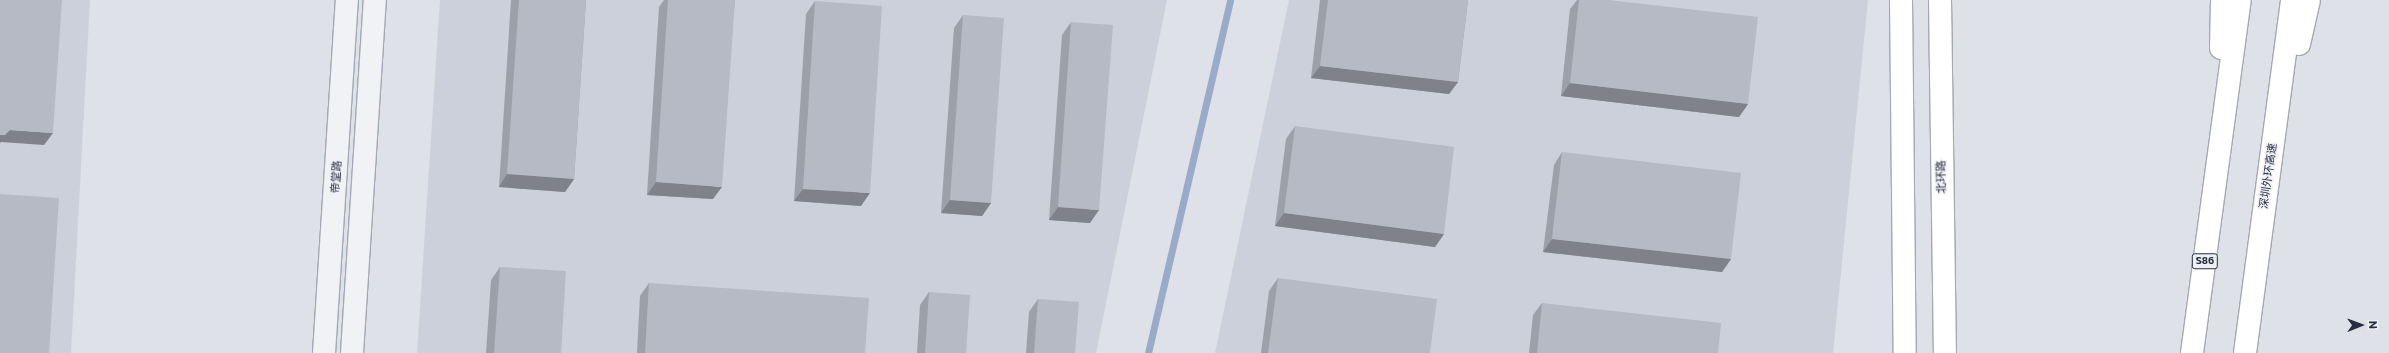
<!DOCTYPE html>
<meta charset="utf-8">
<style>
body{margin:0}
#map{position:relative;width:2389px;height:353px;overflow:hidden;background:#dee1e8;font-family:Commissioner,"Noto Sans SC",sans-serif}
div>[style]{position:absolute}
.built>*{inset:0;background:#ccd0da}
.stream>*{height:7px;margin:-3.5px;padding:0 3.5px;transform-origin:3.5px;border-radius:3.5px;background:#98abc9}
.roads{filter:drop-shadow(1px 0 #a3a8b2) drop-shadow(-1px 0 #a3a8b2) drop-shadow(0 1px #a3a8b2) drop-shadow(0 -1px #a3a8b2)}
.minor>*{height:22px;margin:-11px;padding:0 11px;transform-origin:11px;border-radius:11px;background:#f1f2f6}
.major>*{height:22px;margin:-11px;padding:0 11px;transform-origin:11px;border-radius:11px;background:#fff}
.highway>*{height:22px;margin:-11px;padding:0 11px;transform-origin:11px;border-radius:11px;background:#fff}
.wall>*{inset:0;background:#9ca0a9}
.shaded-wall>*{inset:0;background:#7f828a}
.building>*{inset:0;background:#b5bac5}
span{translate:-50% -50%;white-space:nowrap;text-align:center;line-height:1.15;-webkit-text-stroke:3px #eef0f6;paint-order:stroke}
.shield-label span{padding:1px 3px;background:#eef0f6;border:1px solid;border-radius:3px;-webkit-text-stroke-width:0}
.shield-label{font-size:10px;color:#272e3f;font-weight:700}
.street-label{font-size:11px;color:#272e3f}
.north{position:absolute;left:2341px;top:305px;width:40px;height:40px;-webkit-text-stroke:3px #eef0f6;paint-order:stroke;rotate:89deg;font-size:11px;font-weight:700;line-height:16px;text-align:center;color:#272e3f}
.north::after{content:'';display:block;margin:auto;width:14px;height:18px;background:#272e3f;clip-path:polygon(50% 0,100% 100%,50% 72%,0 100%)}
</style>
<div id="map">
<div class="built">
<i style="clip-path:polygon(0 0,90px 0,71px 353px,0 353px)"></i>
<i style="clip-path:polygon(440px 0,1167px 0,1096px 353px,417px 353px)"></i>
<i style="clip-path:polygon(1289px 0,1868px 0,1833px 353px,1215px 353px)"></i>
</div>
<div class="stream">
<i style="left:1148px;top:353px;width:362px;rotate:-76.9deg"></i>
</div>
<div class="roads">
<div class="minor">
<i style="left:324px;top:353px;width:354px;rotate:-86.3deg"></i>
<i style="left:352px;top:353px;width:354px;rotate:-86.3deg"></i>
</div>
<div class="major">
<i style="left:1901px;top:0;width:353px;rotate:89.4deg"></i>
<i style="left:1940px;top:0;width:353px;rotate:89.2deg"></i>
</div>
<div class="highway">
<i style="left:2299px;top:44px;width:45px;rotate:-77.2deg"></i>
<i style="left:2221px;top:48px;width:48px;rotate:-88.8deg"></i>
<i style="left:2192px;top:353px;width:356px;rotate:-82.3deg"></i>
<i style="left:2245px;top:353px;width:356px;rotate:-82.4deg"></i>
</div>
</div>
<div class="wall">
<i style="clip-path:polygon(511px 0,586px 0,574px 179px,565px 192px,499px 187px)"></i>
<i style="clip-path:polygon(664px 0,735px 0,713px 199px,647px 195px,659px 7px)"></i>
<i style="clip-path:polygon(1320px 0,1468px 0,1458px 82px,1449px 94px,1311px 78px)"></i>
<i style="clip-path:polygon(1577px 0,1608px 0,1748px 104px,1739px 117px,1561px 96px,1570px 9px)"></i>
<i style="clip-path:polygon(815px 1px,861px 206px,794px 201px,806px 14px)"></i>
<i style="clip-path:polygon(963px 15px,991px 203px,982px 216px,941px 213px,954px 28px)"></i>
<i style="clip-path:polygon(1071px 22px,1090px 223px,1049px 220px,1062px 35px)"></i>
<i style="clip-path:polygon(1295px 126px,1444px 234px,1435px 247px,1275px 226px,1286px 139px)"></i>
<i style="clip-path:polygon(1562px 152px,1731px 259px,1722px 272px,1543px 252px,1554px 165px)"></i>
<i style="clip-path:polygon(500px 267px,561px 353px,486px 353px,491px 280px)"></i>
<i style="clip-path:polygon(1278px 278px,1430px 353px,1261px 353px,1269px 291px)"></i>
<i style="clip-path:polygon(649px 283px,865px 353px,637px 353px,640px 296px)"></i>
<i style="clip-path:polygon(929px 292px,966px 353px,917px 353px,920px 305px)"></i>
<i style="clip-path:polygon(1038px 299px,1075px 353px,1026px 353px,1029px 312px)"></i>
<i style="clip-path:polygon(1542px 303px,1718px 353px,1529px 353px,1533px 315px)"></i>
</div>
<div class="shaded-wall">
<i style="clip-path:polygon(1320px 66px,1458px 82px,1449px 94px,1311px 78px)"></i>
<i style="clip-path:polygon(1570px 83px,1748px 104px,1739px 117px,1561px 96px)"></i>
<i style="clip-path:polygon(10px 130px,53px 133px,44px 145px,1px 142px,0 143px,0 135px)"></i>
<i style="clip-path:polygon(507px 174px,574px 179px,565px 192px,499px 187px)"></i>
<i style="clip-path:polygon(656px 182px,722px 187px,713px 199px,647px 195px)"></i>
<i style="clip-path:polygon(803px 189px,870px 193px,861px 206px,794px 201px)"></i>
<i style="clip-path:polygon(950px 200px,991px 203px,982px 216px,941px 213px)"></i>
<i style="clip-path:polygon(1058px 207px,1099px 210px,1090px 223px,1049px 220px)"></i>
<i style="clip-path:polygon(1284px 213px,1444px 234px,1435px 247px,1275px 226px)"></i>
<i style="clip-path:polygon(1552px 239px,1731px 259px,1722px 272px,1543px 252px)"></i>
</div>
<div class="building">
<i style="clip-path:polygon(0 0,62px 0,53px 133px,10px 130px,5px 135px,0 135px)"></i>
<i style="clip-path:polygon(519px 0,586px 0,574px 179px,507px 174px)"></i>
<i style="clip-path:polygon(668px 0,735px 0,722px 187px,656px 182px)"></i>
<i style="clip-path:polygon(1328px 0,1468px 0,1458px 82px,1320px 66px)"></i>
<i style="clip-path:polygon(1579px 0,1608px 0,1758px 17px,1748px 104px,1570px 83px)"></i>
<i style="clip-path:polygon(815px 1px,882px 6px,870px 193px,803px 189px)"></i>
<i style="clip-path:polygon(963px 15px,1004px 18px,991px 203px,950px 200px)"></i>
<i style="clip-path:polygon(1071px 22px,1113px 25px,1099px 210px,1058px 207px)"></i>
<i style="clip-path:polygon(1295px 126px,1454px 147px,1444px 234px,1284px 213px)"></i>
<i style="clip-path:polygon(1562px 152px,1741px 173px,1731px 259px,1552px 239px)"></i>
<i style="clip-path:polygon(0 194px,59px 198px,49px 353px,0 353px)"></i>
<i style="clip-path:polygon(500px 267px,566px 271px,561px 353px,494px 353px)"></i>
<i style="clip-path:polygon(1278px 278px,1437px 299px,1430px 353px,1268px 353px)"></i>
<i style="clip-path:polygon(649px 283px,869px 298px,865px 353px,645px 353px)"></i>
<i style="clip-path:polygon(929px 292px,970px 295px,966px 353px,925px 353px)"></i>
<i style="clip-path:polygon(1038px 299px,1079px 302px,1075px 353px,1034px 353px)"></i>
<i style="clip-path:polygon(1542px 303px,1721px 323px,1718px 353px,1537px 353px)"></i>
</div>
<div class="shield-label">
<span style="left:2205px;top:261px">S86</span>
</div>
<div class="street-label">
<span style="left:2268px;top:176px;rotate:-82deg">深圳外环高速</span>
<span style="left:336px;top:177px;rotate:-86deg">帝堂路</span>
<span style="left:1941px;top:177px;rotate:-91deg">北环路</span>
</div>
<div class="north">N</div>
</div>
